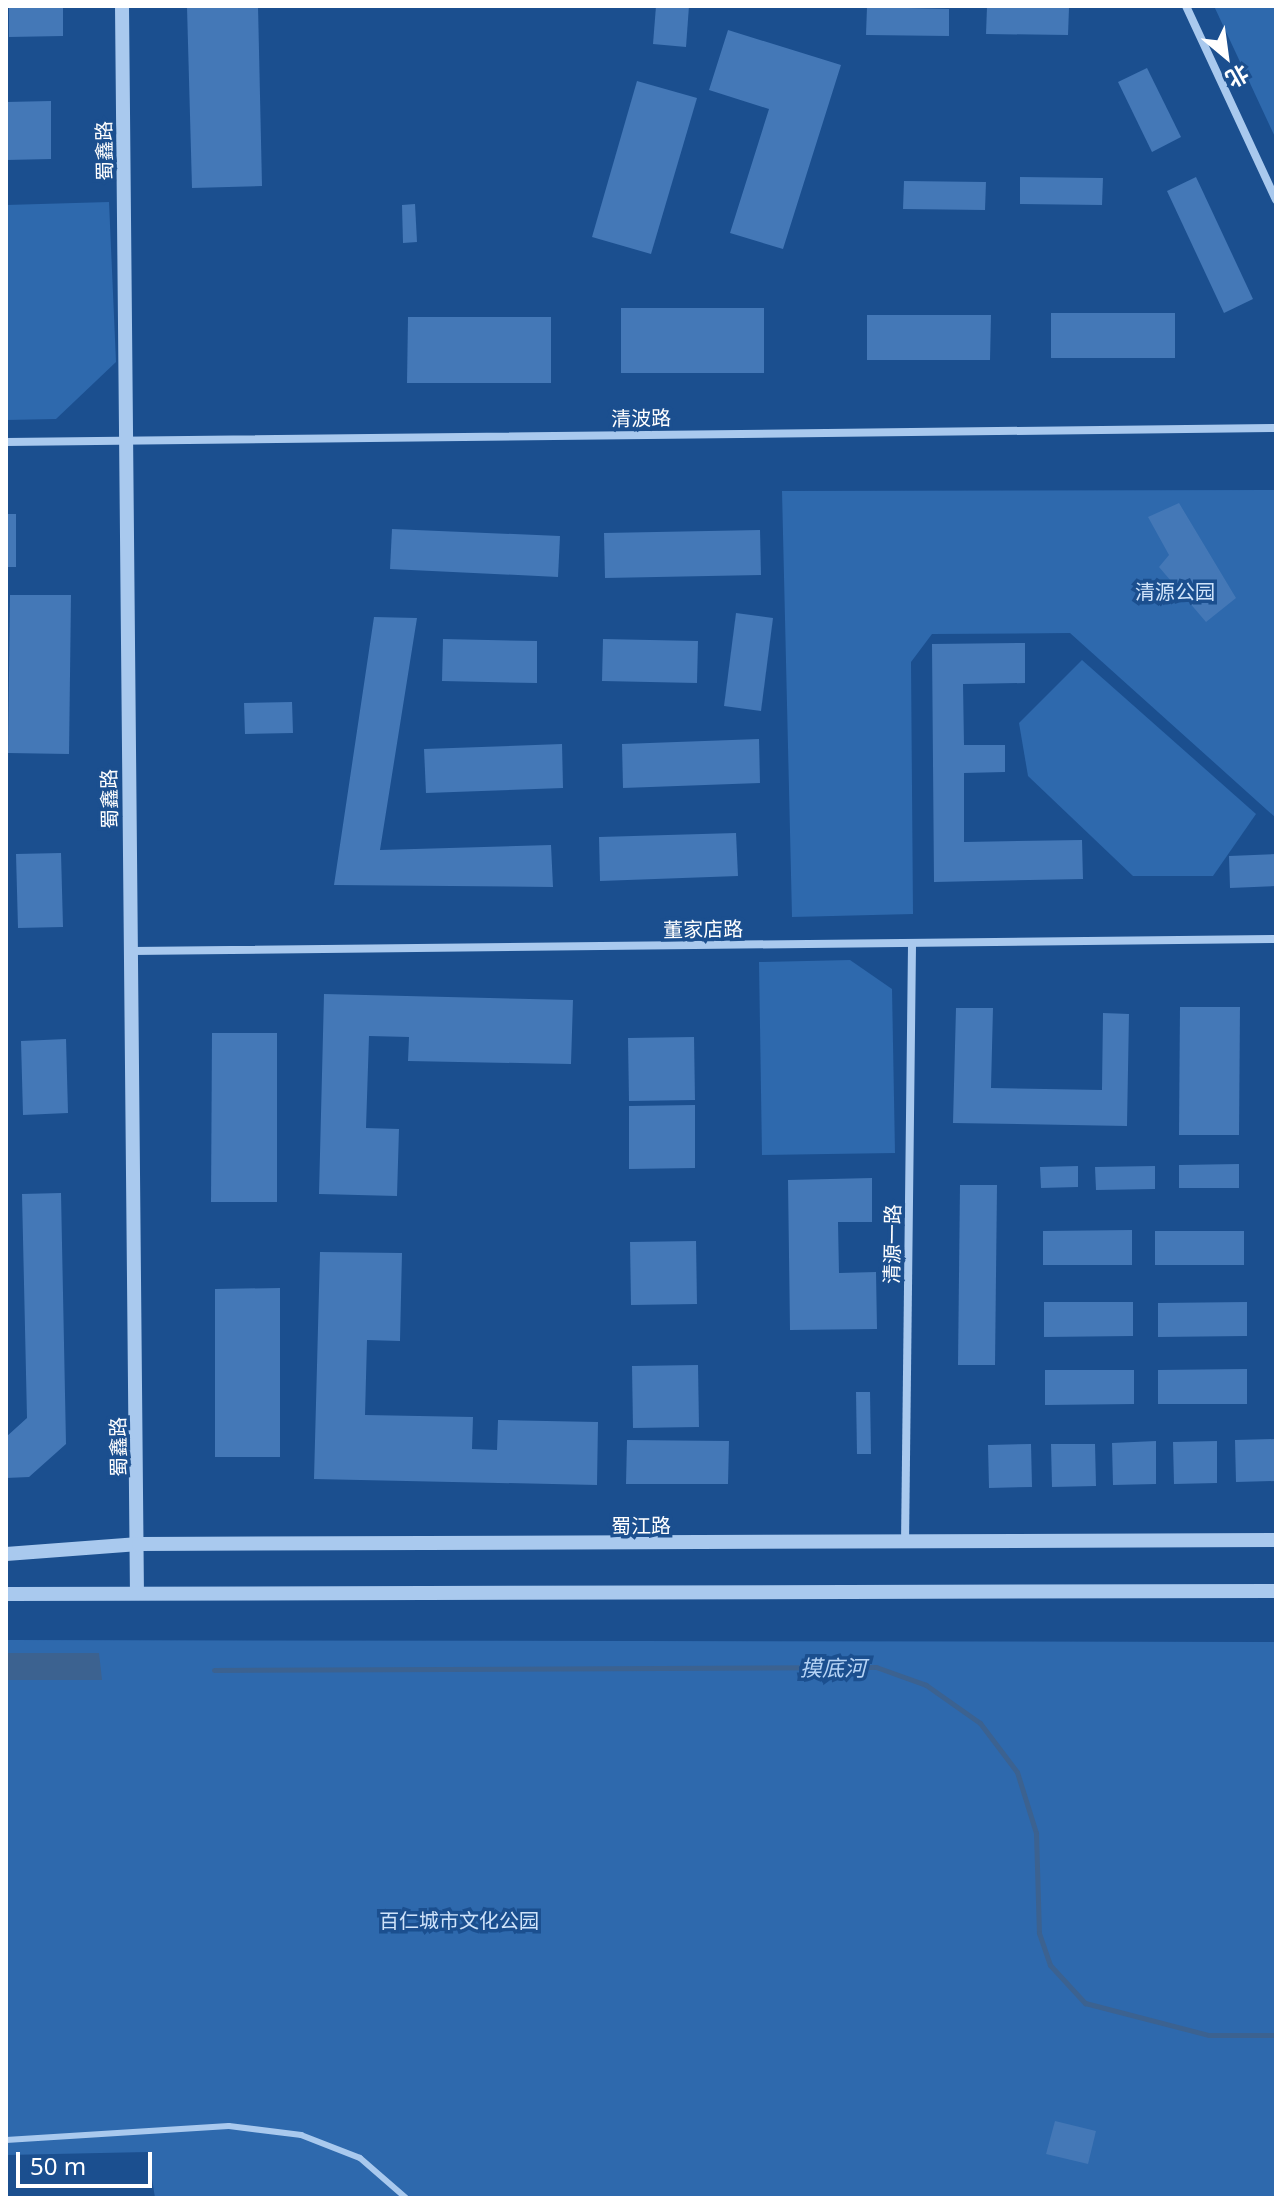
<!DOCTYPE html>
<meta charset="utf-8">
<style>
body{margin:0}
#map{position:relative;width:1282px;height:2204px;overflow:hidden;background:#1b4f8f;font-family:"Noto Sans","Noto Sans SC",sans-serif}
div>[style]{position:absolute}
.green>*{inset:0;background:#2e69ad}
.water>*{inset:0;background:#3c6290}
.stream>*{height:5px;margin:-2.5px;padding:0 2.5px;transform-origin:2.5px;border-radius:2.5px;background:#3c6290}
.building>*{inset:0;background:#4478b7}
.service>*{height:6px;margin:-3px;padding:0 3px;transform-origin:3px;border-radius:3px;background:#a9c9ee}
.minor>*{height:8px;margin:-4px;padding:0 4px;transform-origin:4px;border-radius:4px;background:#a9c9ee}
.tertiary>*{height:14px;margin:-7px;padding:0 7px;transform-origin:7px;border-radius:7px;background:#a9c9ee}
span{translate:-50% -50%;white-space:nowrap;text-align:center;line-height:1.15;-webkit-text-stroke:7px #1b4f8f;paint-order:stroke}
.street-label{font-size:20px;color:#fff}
.park-label{font-size:20px;color:#cfe3fa}
.water-label{font-size:22px;color:#b5d3f5;font-style:italic}
.frame{position:absolute;inset:0;border:8px solid #fff;pointer-events:none}
.north{position:absolute;left:1186px;top:16px;width:80px;height:80px;-webkit-text-stroke:6px #1b4f8f;paint-order:stroke;rotate:151deg;font-size:22px;font-weight:700;line-height:32px;text-align:center;color:#fff}
.north::after{content:'';display:block;margin:auto;width:28px;height:36px;background:#fff;clip-path:polygon(50% 0,100% 100%,50% 72%,0 100%)}
.scale{position:absolute;left:16px;top:2152px;width:136px;height:36px;box-sizing:border-box;border:4px solid #fff;border-top:0;padding-left:10px;font-size:24px;line-height:28px;white-space:nowrap;color:#fff;-webkit-text-stroke:6px #1b4f8f;paint-order:stroke}
</style>
<div id="map">
<div class="green">
<i style="clip-path:polygon(1214px 6px,1276px 6px,1276px 139px)"></i>
<i style="clip-path:polygon(109px 202px,116px 362px,56px 419px,6px 420px,6px 205px)"></i>
<i style="clip-path:polygon(1276px 490px,1276px 818px,1070px 633px,932px 634px,911px 662px,913px 914px,792px 917px,782px 491px)"></i>
<i style="clip-path:polygon(1082px 660px,1256px 814px,1213px 876px,1133px 876px,1028px 776px,1019px 723px)"></i>
<i style="clip-path:polygon(850px 960px,892px 989px,895px 1153px,762px 1155px,759px 962px)"></i>
<i style="clip-path:polygon(6px 1640px,1276px 1642px,1276px 2198px,155px 2198px,148px 2152px,6px 2155px)"></i>
</div>
<div class="water">
<i style="clip-path:polygon(6px 1653px,99px 1653px,102px 1680px,6px 1680px)"></i>
</div>
<div class="stream">
<i style="left:214px;top:1670px;width:662px;rotate:-0.26deg"></i>
<i style="left:876px;top:1667px;width:53px;rotate:19.8deg"></i>
<i style="left:926px;top:1685px;width:66px;rotate:35.1deg"></i>
<i style="left:980px;top:1723px;width:61px;rotate:52.9deg"></i>
<i style="left:1017px;top:1772px;width:64px;rotate:72.7deg"></i>
<i style="left:1036px;top:1833px;width:100px;rotate:88.3deg"></i>
<i style="left:1039px;top:1933px;width:34px;rotate:71deg"></i>
<i style="left:1050px;top:1965px;width:52px;rotate:47.4deg"></i>
<i style="left:1085px;top:2003px;width:128px;rotate:14.5deg"></i>
<i style="left:1209px;top:2035px;width:67px"></i>
</div>
<div class="building">
<i style="clip-path:polygon(9px 6px,63px 6px,63px 36px,9px 37px)"></i>
<i style="clip-path:polygon(258px 6px,262px 186px,192px 188px,187px 7px)"></i>
<i style="clip-path:polygon(656px 6px,689px 6px,686px 47px,653px 44px)"></i>
<i style="clip-path:polygon(867px 7px,949px 9px,949px 36px,866px 35px)"></i>
<i style="clip-path:polygon(987px 7px,1069px 8px,1068px 35px,986px 34px)"></i>
<i style="clip-path:polygon(728px 30px,841px 65px,783px 249px,730px 233px,769px 109px,709px 90px)"></i>
<i style="clip-path:polygon(1147px 68px,1181px 137px,1152px 152px,1118px 82px)"></i>
<i style="clip-path:polygon(637px 81px,697px 98px,651px 254px,592px 237px)"></i>
<i style="clip-path:polygon(51px 101px,51px 159px,6px 160px,6px 102px)"></i>
<i style="clip-path:polygon(1020px 177px,1103px 178px,1102px 205px,1020px 204px)"></i>
<i style="clip-path:polygon(1196px 177px,1253px 299px,1224px 313px,1167px 191px)"></i>
<i style="clip-path:polygon(904px 181px,986px 182px,985px 210px,903px 209px)"></i>
<i style="clip-path:polygon(415px 204px,417px 242px,403px 243px,402px 205px)"></i>
<i style="clip-path:polygon(621px 308px,764px 308px,764px 373px,621px 373px)"></i>
<i style="clip-path:polygon(1051px 313px,1175px 313px,1175px 358px,1051px 358px)"></i>
<i style="clip-path:polygon(867px 315px,991px 315px,990px 360px,867px 360px)"></i>
<i style="clip-path:polygon(408px 317px,551px 317px,551px 383px,407px 383px)"></i>
<i style="clip-path:polygon(1179px 503px,1236px 598px,1206px 622px,1159px 567px,1169px 555px,1148px 517px)"></i>
<i style="clip-path:polygon(6px 514px,16px 514px,16px 567px,6px 567px)"></i>
<i style="clip-path:polygon(392px 529px,560px 536px,558px 577px,390px 569px)"></i>
<i style="clip-path:polygon(760px 530px,761px 575px,605px 578px,604px 533px)"></i>
<i style="clip-path:polygon(10px 595px,71px 595px,69px 754px,8px 753px)"></i>
<i style="clip-path:polygon(736px 613px,773px 618px,761px 711px,724px 706px)"></i>
<i style="clip-path:polygon(374px 617px,417px 618px,380px 850px,551px 845px,553px 887px,334px 885px)"></i>
<i style="clip-path:polygon(443px 639px,537px 641px,537px 683px,442px 681px)"></i>
<i style="clip-path:polygon(603px 639px,698px 641px,697px 683px,602px 681px)"></i>
<i style="clip-path:polygon(1025px 643px,1025px 683px,963px 684px,964px 745px,1005px 745px,1005px 772px,964px 773px,964px 842px,1082px 840px,1083px 879px,934px 882px,932px 644px)"></i>
<i style="clip-path:polygon(292px 702px,293px 733px,245px 734px,244px 703px)"></i>
<i style="clip-path:polygon(759px 739px,760px 783px,623px 788px,622px 744px)"></i>
<i style="clip-path:polygon(562px 744px,563px 788px,426px 793px,424px 749px)"></i>
<i style="clip-path:polygon(736px 833px,738px 876px,600px 881px,599px 837px)"></i>
<i style="clip-path:polygon(61px 853px,63px 927px,18px 928px,16px 854px)"></i>
<i style="clip-path:polygon(1276px 854px,1276px 886px,1230px 888px,1229px 856px)"></i>
<i style="clip-path:polygon(324px 994px,573px 1000px,571px 1064px,408px 1061px,409px 1037px,369px 1036px,366px 1128px,399px 1129px,397px 1196px,319px 1194px)"></i>
<i style="clip-path:polygon(1180px 1007px,1240px 1007px,1239px 1135px,1179px 1135px)"></i>
<i style="clip-path:polygon(956px 1008px,993px 1008px,991px 1088px,1102px 1090px,1103px 1013px,1129px 1014px,1127px 1126px,953px 1123px)"></i>
<i style="clip-path:polygon(212px 1033px,277px 1033px,277px 1202px,211px 1202px)"></i>
<i style="clip-path:polygon(694px 1037px,695px 1100px,629px 1101px,628px 1038px)"></i>
<i style="clip-path:polygon(66px 1039px,68px 1113px,23px 1115px,21px 1041px)"></i>
<i style="clip-path:polygon(695px 1105px,695px 1168px,629px 1169px,629px 1106px)"></i>
<i style="clip-path:polygon(1239px 1164px,1239px 1188px,1179px 1188px,1179px 1165px)"></i>
<i style="clip-path:polygon(1078px 1166px,1078px 1187px,1041px 1188px,1040px 1167px)"></i>
<i style="clip-path:polygon(1155px 1166px,1155px 1189px,1096px 1190px,1095px 1167px)"></i>
<i style="clip-path:polygon(872px 1178px,872px 1222px,838px 1222px,839px 1273px,876px 1272px,877px 1329px,790px 1330px,788px 1180px)"></i>
<i style="clip-path:polygon(960px 1185px,997px 1185px,995px 1365px,958px 1365px)"></i>
<i style="clip-path:polygon(61px 1193px,66px 1444px,29px 1477px,6px 1478px,6px 1437px,27px 1418px,22px 1194px)"></i>
<i style="clip-path:polygon(1132px 1230px,1132px 1265px,1043px 1265px,1043px 1231px)"></i>
<i style="clip-path:polygon(1155px 1231px,1244px 1231px,1244px 1265px,1155px 1265px)"></i>
<i style="clip-path:polygon(696px 1241px,697px 1304px,631px 1305px,630px 1242px)"></i>
<i style="clip-path:polygon(320px 1252px,402px 1253px,400px 1341px,367px 1340px,365px 1415px,473px 1417px,472px 1449px,497px 1450px,498px 1420px,598px 1422px,597px 1485px,314px 1479px)"></i>
<i style="clip-path:polygon(280px 1288px,280px 1457px,215px 1457px,215px 1289px)"></i>
<i style="clip-path:polygon(1044px 1302px,1133px 1302px,1133px 1336px,1044px 1337px)"></i>
<i style="clip-path:polygon(1247px 1302px,1247px 1336px,1158px 1337px,1158px 1303px)"></i>
<i style="clip-path:polygon(698px 1365px,699px 1427px,633px 1428px,632px 1366px)"></i>
<i style="clip-path:polygon(1247px 1369px,1247px 1404px,1158px 1404px,1158px 1370px)"></i>
<i style="clip-path:polygon(1045px 1370px,1134px 1370px,1134px 1404px,1045px 1405px)"></i>
<i style="clip-path:polygon(856px 1392px,870px 1392px,871px 1454px,857px 1454px)"></i>
<i style="clip-path:polygon(1276px 1439px,1276px 1481px,1236px 1482px,1235px 1440px)"></i>
<i style="clip-path:polygon(627px 1440px,729px 1441px,728px 1484px,626px 1484px)"></i>
<i style="clip-path:polygon(1156px 1441px,1156px 1484px,1113px 1485px,1112px 1443px)"></i>
<i style="clip-path:polygon(1217px 1441px,1217px 1483px,1174px 1484px,1173px 1442px)"></i>
<i style="clip-path:polygon(1031px 1444px,1032px 1487px,989px 1488px,988px 1445px)"></i>
<i style="clip-path:polygon(1051px 1444px,1095px 1444px,1096px 1486px,1052px 1487px)"></i>
<i style="clip-path:polygon(1055px 2121px,1096px 2131px,1088px 2164px,1046px 2154px)"></i>
</div>
<div class="service">
<i style="left:6px;top:2140px;width:223px;rotate:-3.6deg"></i>
<i style="left:229px;top:2126px;width:73px;rotate:7.1deg"></i>
<i style="left:301px;top:2135px;width:63px;rotate:21.3deg"></i>
<i style="left:360px;top:2158px;width:61px;rotate:41deg"></i>
</div>
<div class="minor">
<i style="left:1186px;top:6px;width:214px;rotate:65.1deg"></i>
<i style="left:6px;top:442px;width:1270px;rotate:-0.63deg"></i>
<i style="left:131px;top:951px;width:1145px;rotate:-0.6deg"></i>
<i style="left:905px;top:1544px;width:601px;rotate:-89.33deg"></i>
</div>
<div class="tertiary">
<i style="left:122px;top:6px;width:1586px;rotate:89.46deg"></i>
<i style="left:6px;top:1554px;width:133px;rotate:-4.3deg"></i>
<i style="left:139px;top:1544px;width:1137px;rotate:-0.2deg"></i>
<i style="left:6px;top:1594px;width:1270px;rotate:-0.14deg"></i>
</div>
<div class="street-label">
<span style="left:104px;top:151px;rotate:-91deg">蜀鑫路</span>
<span style="left:641px;top:418px;rotate:-1deg">清波路</span>
<span style="left:109px;top:799px;rotate:-91deg">蜀鑫路</span>
<span style="left:703px;top:929px;rotate:-1deg">董家店路</span>
<span style="left:892px;top:1244px;rotate:-89deg">清源一路</span>
<span style="left:118px;top:1447px;rotate:-91deg">蜀鑫路</span>
<span style="left:641px;top:1525px">蜀江路</span>
</div>
<div class="park-label">
<span style="left:1175px;top:591px">清源公园</span>
<span style="left:459px;top:1920px">百仁城市文化公园</span>
</div>
<div class="water-label">
<span style="left:833px;top:1668px">摸底河</span>
</div>
<div class="frame"></div>
<div class="north">北</div>
<div class="scale">50 m</div>
</div>
